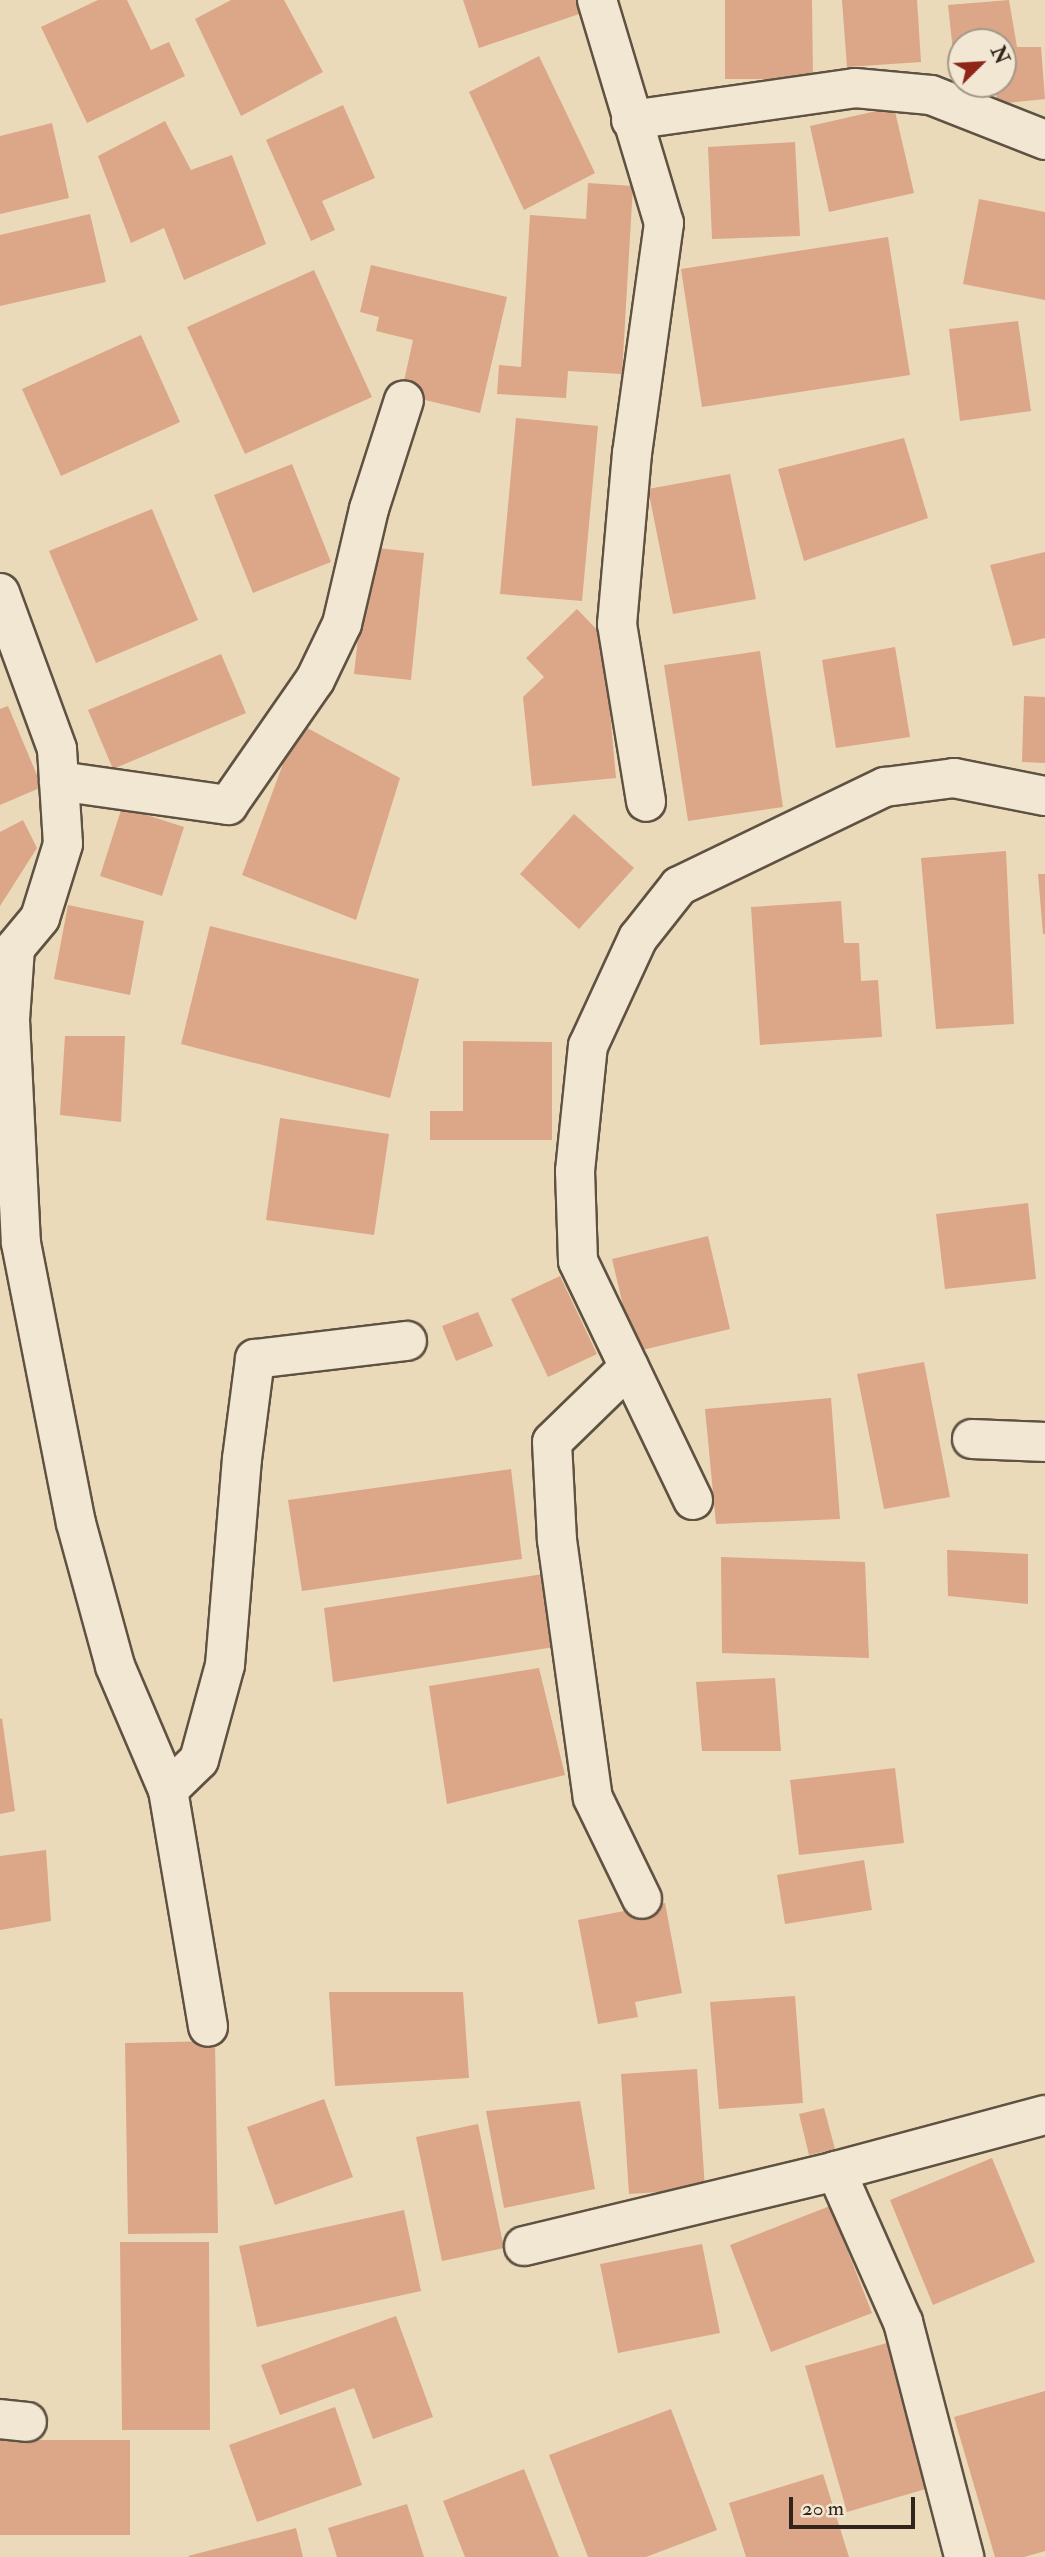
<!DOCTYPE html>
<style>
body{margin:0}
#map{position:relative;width:1045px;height:2557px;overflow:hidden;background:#eadab9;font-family:"IM FELL Double Pica",serif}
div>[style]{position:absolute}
.building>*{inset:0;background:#dca688}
.roads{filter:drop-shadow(2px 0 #5f5242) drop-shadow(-2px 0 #5f5242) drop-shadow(0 2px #5f5242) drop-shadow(0 -2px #5f5242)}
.minor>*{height:38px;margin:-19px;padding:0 19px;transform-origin:19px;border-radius:19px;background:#f1e7d2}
span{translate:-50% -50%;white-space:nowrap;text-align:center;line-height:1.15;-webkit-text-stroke:5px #f1e7d2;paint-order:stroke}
.north{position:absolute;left:947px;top:28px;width:70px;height:70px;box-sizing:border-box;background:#f1e7d2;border:2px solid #a49989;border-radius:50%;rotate:66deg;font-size:19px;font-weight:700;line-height:28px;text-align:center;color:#31241b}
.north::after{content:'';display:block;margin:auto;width:24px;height:32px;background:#8f2418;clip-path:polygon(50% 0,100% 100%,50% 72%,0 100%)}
.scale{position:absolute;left:789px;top:2497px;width:126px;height:32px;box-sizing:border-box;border:4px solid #31241b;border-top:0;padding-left:9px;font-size:21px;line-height:24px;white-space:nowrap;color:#31241b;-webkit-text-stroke:5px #f1e7d2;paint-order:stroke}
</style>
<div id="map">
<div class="building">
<i style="clip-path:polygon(98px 0,127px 0,151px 50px,169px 42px,185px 76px,87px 123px,41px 27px)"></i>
<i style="clip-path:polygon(231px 0,284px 0,323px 72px,241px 116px,195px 19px)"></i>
<i style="clip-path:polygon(463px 0,578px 0,582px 13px,479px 48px)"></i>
<i style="clip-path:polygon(725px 0,812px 0,813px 79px,725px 79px)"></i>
<i style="clip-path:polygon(842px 0,917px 0,921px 62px,847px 67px)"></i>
<i style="clip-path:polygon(1009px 0,1017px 47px,1041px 47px,1045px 99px,998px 104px,994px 84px,1003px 84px,1003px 42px,961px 42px,961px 79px,956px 79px,948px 5px)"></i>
<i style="clip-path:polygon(539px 56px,595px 173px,524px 210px,469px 92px)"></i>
<i style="clip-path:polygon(343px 105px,375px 178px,322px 201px,335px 230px,311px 241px,266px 140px)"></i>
<i style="clip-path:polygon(894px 107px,914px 193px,829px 212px,810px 126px)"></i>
<i style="clip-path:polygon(165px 121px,191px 170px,232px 155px,266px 244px,184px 280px,164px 228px,131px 243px,98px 156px)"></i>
<i style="clip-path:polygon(52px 123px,69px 198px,0 214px,0 136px)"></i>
<i style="clip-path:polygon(795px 142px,800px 236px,712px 239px,708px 147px)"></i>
<i style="clip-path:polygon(588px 183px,633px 186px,622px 374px,568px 371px,566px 398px,497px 394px,499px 365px,521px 367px,530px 215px,586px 219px)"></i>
<i style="clip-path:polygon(979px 199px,1045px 212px,1045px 300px,963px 284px)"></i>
<i style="clip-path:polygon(90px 214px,106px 282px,0 306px,0 235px)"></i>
<i style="clip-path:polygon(888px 237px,910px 375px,702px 407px,681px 269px)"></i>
<i style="clip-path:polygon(371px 265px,507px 297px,480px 413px,412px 397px,404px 381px,413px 340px,376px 331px,379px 317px,360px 312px)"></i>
<i style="clip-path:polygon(314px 270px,372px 397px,245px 454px,187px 327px)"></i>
<i style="clip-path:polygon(1018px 321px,1031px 411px,960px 421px,949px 329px)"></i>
<i style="clip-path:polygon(141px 335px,180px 422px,61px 476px,22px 389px)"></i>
<i style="clip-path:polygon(516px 418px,598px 426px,582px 601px,500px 594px)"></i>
<i style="clip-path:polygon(904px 438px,928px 518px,804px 561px,778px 469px)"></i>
<i style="clip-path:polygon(292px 464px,331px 562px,253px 593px,214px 495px)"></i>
<i style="clip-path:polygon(730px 474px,756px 599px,673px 614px,648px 489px)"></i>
<i style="clip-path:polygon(152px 509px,198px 620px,96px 663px,49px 551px)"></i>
<i style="clip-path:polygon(368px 547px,424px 553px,411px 680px,354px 674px)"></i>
<i style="clip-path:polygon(1045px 552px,1045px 638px,1013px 646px,990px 565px)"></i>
<i style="clip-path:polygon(577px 609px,603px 636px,616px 778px,532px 786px,523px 697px,544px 677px,526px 658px)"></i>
<i style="clip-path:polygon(895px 647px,910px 737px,836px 748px,822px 660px)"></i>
<i style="clip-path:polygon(760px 651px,783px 807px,688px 821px,664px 665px)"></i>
<i style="clip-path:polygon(221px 654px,246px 713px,113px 769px,88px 710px)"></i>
<i style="clip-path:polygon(1024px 696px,1045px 697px,1045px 763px,1022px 762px)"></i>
<i style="clip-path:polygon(8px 706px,42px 787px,0 805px,0 709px)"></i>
<i style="clip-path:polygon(298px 723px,400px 778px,356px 920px,242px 875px)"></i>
<i style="clip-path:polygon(122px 807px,184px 827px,162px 896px,100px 876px)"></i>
<i style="clip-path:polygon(574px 814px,634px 868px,579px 929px,520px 874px)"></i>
<i style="clip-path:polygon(23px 820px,37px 848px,0 906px,0 832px)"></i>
<i style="clip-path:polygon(1006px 851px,1014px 1024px,936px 1029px,921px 858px)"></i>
<i style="clip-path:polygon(1038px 874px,1045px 874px,1045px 934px,1043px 934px)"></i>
<i style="clip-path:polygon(841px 901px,844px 943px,859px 943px,861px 981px,878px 980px,882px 1037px,760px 1045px,751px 907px)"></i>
<i style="clip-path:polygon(68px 905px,144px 921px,130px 995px,54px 979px)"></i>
<i style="clip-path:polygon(210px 926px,419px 979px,390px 1098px,181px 1044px)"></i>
<i style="clip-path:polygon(65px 1036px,125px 1036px,121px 1122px,60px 1115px)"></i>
<i style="clip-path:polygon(463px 1041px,552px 1042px,552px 1140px,430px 1140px,430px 1111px,463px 1111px)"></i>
<i style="clip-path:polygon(280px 1118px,389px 1134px,374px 1235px,266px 1220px)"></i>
<i style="clip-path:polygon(1028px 1203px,1036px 1279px,945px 1289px,936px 1214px)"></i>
<i style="clip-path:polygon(708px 1236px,730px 1329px,634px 1352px,612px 1259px)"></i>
<i style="clip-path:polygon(560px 1276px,597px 1354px,548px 1377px,511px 1299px)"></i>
<i style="clip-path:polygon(478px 1312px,493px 1346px,456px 1361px,442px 1326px)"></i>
<i style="clip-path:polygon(924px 1362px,950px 1497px,884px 1509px,857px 1374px)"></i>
<i style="clip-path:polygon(831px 1398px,840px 1519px,716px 1524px,705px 1409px)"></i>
<i style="clip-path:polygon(511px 1469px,522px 1559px,302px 1591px,288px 1500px)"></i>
<i style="clip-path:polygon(947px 1550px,1028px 1554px,1028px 1604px,948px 1596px)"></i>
<i style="clip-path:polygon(721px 1557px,865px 1562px,869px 1658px,722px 1653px)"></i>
<i style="clip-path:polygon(543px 1574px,561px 1646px,333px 1682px,324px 1608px)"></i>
<i style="clip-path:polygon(539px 1668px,565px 1775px,447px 1804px,429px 1686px)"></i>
<i style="clip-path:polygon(775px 1678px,781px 1751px,702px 1751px,696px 1682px)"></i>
<i style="clip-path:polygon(2px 1718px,15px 1811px,0 1814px,0 1719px)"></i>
<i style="clip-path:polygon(895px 1768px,904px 1843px,799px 1855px,790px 1780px)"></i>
<i style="clip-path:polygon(46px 1850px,51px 1921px,0 1930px,0 1856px)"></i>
<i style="clip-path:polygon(864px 1860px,872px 1910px,785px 1924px,777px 1875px)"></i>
<i style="clip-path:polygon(665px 1903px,682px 1993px,635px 2002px,638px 2017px,598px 2024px,578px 1920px)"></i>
<i style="clip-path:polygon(329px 1992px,463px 1992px,469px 2078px,335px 2086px)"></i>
<i style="clip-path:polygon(795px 1996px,803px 2103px,719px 2109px,710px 2002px)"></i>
<i style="clip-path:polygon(215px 2041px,218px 2233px,128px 2234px,125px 2043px)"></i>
<i style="clip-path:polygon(697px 2069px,705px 2189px,629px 2194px,621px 2074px)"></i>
<i style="clip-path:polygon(324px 2099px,353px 2177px,275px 2205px,247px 2127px)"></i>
<i style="clip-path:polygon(580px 2101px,595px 2189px,504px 2208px,486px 2111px)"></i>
<i style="clip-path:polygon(824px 2108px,835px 2149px,809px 2155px,799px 2114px)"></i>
<i style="clip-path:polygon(478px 2124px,504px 2248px,442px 2261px,416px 2137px)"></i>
<i style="clip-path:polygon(992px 2158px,1035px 2262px,933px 2305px,890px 2200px)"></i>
<i style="clip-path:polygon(830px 2206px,872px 2313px,771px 2352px,730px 2245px)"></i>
<i style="clip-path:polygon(404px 2210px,421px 2291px,257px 2327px,239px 2246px)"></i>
<i style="clip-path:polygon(120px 2242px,209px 2242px,210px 2430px,122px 2430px)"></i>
<i style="clip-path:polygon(702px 2244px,720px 2333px,618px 2353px,600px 2264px)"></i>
<i style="clip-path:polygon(396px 2316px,433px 2417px,373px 2439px,354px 2388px,280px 2415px,261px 2365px)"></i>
<i style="clip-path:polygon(887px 2343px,929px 2488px,847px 2512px,805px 2366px)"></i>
<i style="clip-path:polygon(1045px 2391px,1045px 2551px,1024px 2557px,995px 2557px,954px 2417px)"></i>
<i style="clip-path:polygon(335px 2407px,362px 2485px,257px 2522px,229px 2445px)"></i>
<i style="clip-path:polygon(671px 2409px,717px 2530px,646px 2557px,588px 2557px,549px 2455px)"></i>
<i style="clip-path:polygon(0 2440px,130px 2440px,130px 2535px,0 2535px)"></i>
<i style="clip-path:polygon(524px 2469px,559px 2557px,465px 2557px,443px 2501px)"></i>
<i style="clip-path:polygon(823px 2474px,849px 2557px,746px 2557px,729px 2503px)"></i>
<i style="clip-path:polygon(407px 2504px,424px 2557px,337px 2557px,328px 2528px)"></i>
<i style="clip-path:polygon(296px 2528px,303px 2557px,189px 2557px,188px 2556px)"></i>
</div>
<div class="roads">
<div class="minor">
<i style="left:597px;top:0;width:233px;rotate:73.3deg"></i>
<i style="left:664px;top:223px;width:232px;rotate:97.9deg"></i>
<i style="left:632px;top:453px;width:172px;rotate:95deg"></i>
<i style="left:617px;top:624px;width:180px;rotate:80.7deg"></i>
<i style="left:631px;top:120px;width:226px;rotate:-8.1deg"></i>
<i style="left:855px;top:88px;width:76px;rotate:5.3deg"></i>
<i style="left:931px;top:95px;width:123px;rotate:21.5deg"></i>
<i style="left:0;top:593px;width:166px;rotate:69.9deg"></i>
<i style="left:57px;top:749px;width:95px;rotate:86.4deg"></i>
<i style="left:63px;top:844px;width:77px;rotate:107.3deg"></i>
<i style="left:40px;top:918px;width:62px;rotate:129.8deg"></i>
<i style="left:59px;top:781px;width:171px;rotate:8.1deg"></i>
<i style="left:228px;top:805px;width:152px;rotate:-55.2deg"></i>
<i style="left:315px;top:680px;width:62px;rotate:-64.3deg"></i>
<i style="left:342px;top:624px;width:118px;rotate:-76.8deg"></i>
<i style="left:369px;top:509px;width:114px;rotate:-72.2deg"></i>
<i style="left:15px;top:948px;width:72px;rotate:94deg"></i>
<i style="left:10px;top:1020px;width:223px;rotate:87.2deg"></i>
<i style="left:21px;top:1243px;width:285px;rotate:78.9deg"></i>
<i style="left:76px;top:1523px;width:148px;rotate:74.7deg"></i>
<i style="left:115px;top:1666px;width:135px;rotate:66.9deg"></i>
<i style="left:168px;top:1790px;width:240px;rotate:80.4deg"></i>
<i style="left:629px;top:1367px;width:107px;rotate:135.8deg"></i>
<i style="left:552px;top:1442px;width:98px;rotate:87.1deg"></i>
<i style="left:557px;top:1540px;width:260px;rotate:82.1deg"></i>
<i style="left:593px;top:1798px;width:112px;rotate:64.1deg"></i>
<i style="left:972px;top:1439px;width:73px;rotate:2.4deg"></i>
<i style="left:693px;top:1500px;width:265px;rotate:-115.7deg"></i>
<i style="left:578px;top:1261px;width:90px;rotate:-91.9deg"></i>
<i style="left:575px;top:1171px;width:126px;rotate:-84.1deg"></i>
<i style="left:588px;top:1046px;width:119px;rotate:-65.2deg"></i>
<i style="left:638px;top:938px;width:66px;rotate:-51.7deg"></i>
<i style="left:679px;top:886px;width:229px;rotate:-25.7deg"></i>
<i style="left:885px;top:787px;width:70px;rotate:-7.4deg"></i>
<i style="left:954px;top:778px;width:93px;rotate:11.2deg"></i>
<i style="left:168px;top:1790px;width:43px;rotate:-44.1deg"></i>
<i style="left:199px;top:1760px;width:98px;rotate:-74.7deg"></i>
<i style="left:225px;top:1665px;width:207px;rotate:-85.3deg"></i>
<i style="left:242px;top:1459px;width:101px;rotate:-82.6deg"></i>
<i style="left:255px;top:1359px;width:153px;rotate:-6.8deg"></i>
<i style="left:836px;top:2171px;width:165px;rotate:66.1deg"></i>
<i style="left:903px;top:2322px;width:243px;rotate:75.4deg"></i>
<i style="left:524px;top:2246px;width:321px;rotate:-13.5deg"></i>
<i style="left:836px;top:2171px;width:216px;rotate:-15deg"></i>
<i style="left:0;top:2419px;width:27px;rotate:6deg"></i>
</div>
</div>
<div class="north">N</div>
<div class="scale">20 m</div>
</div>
